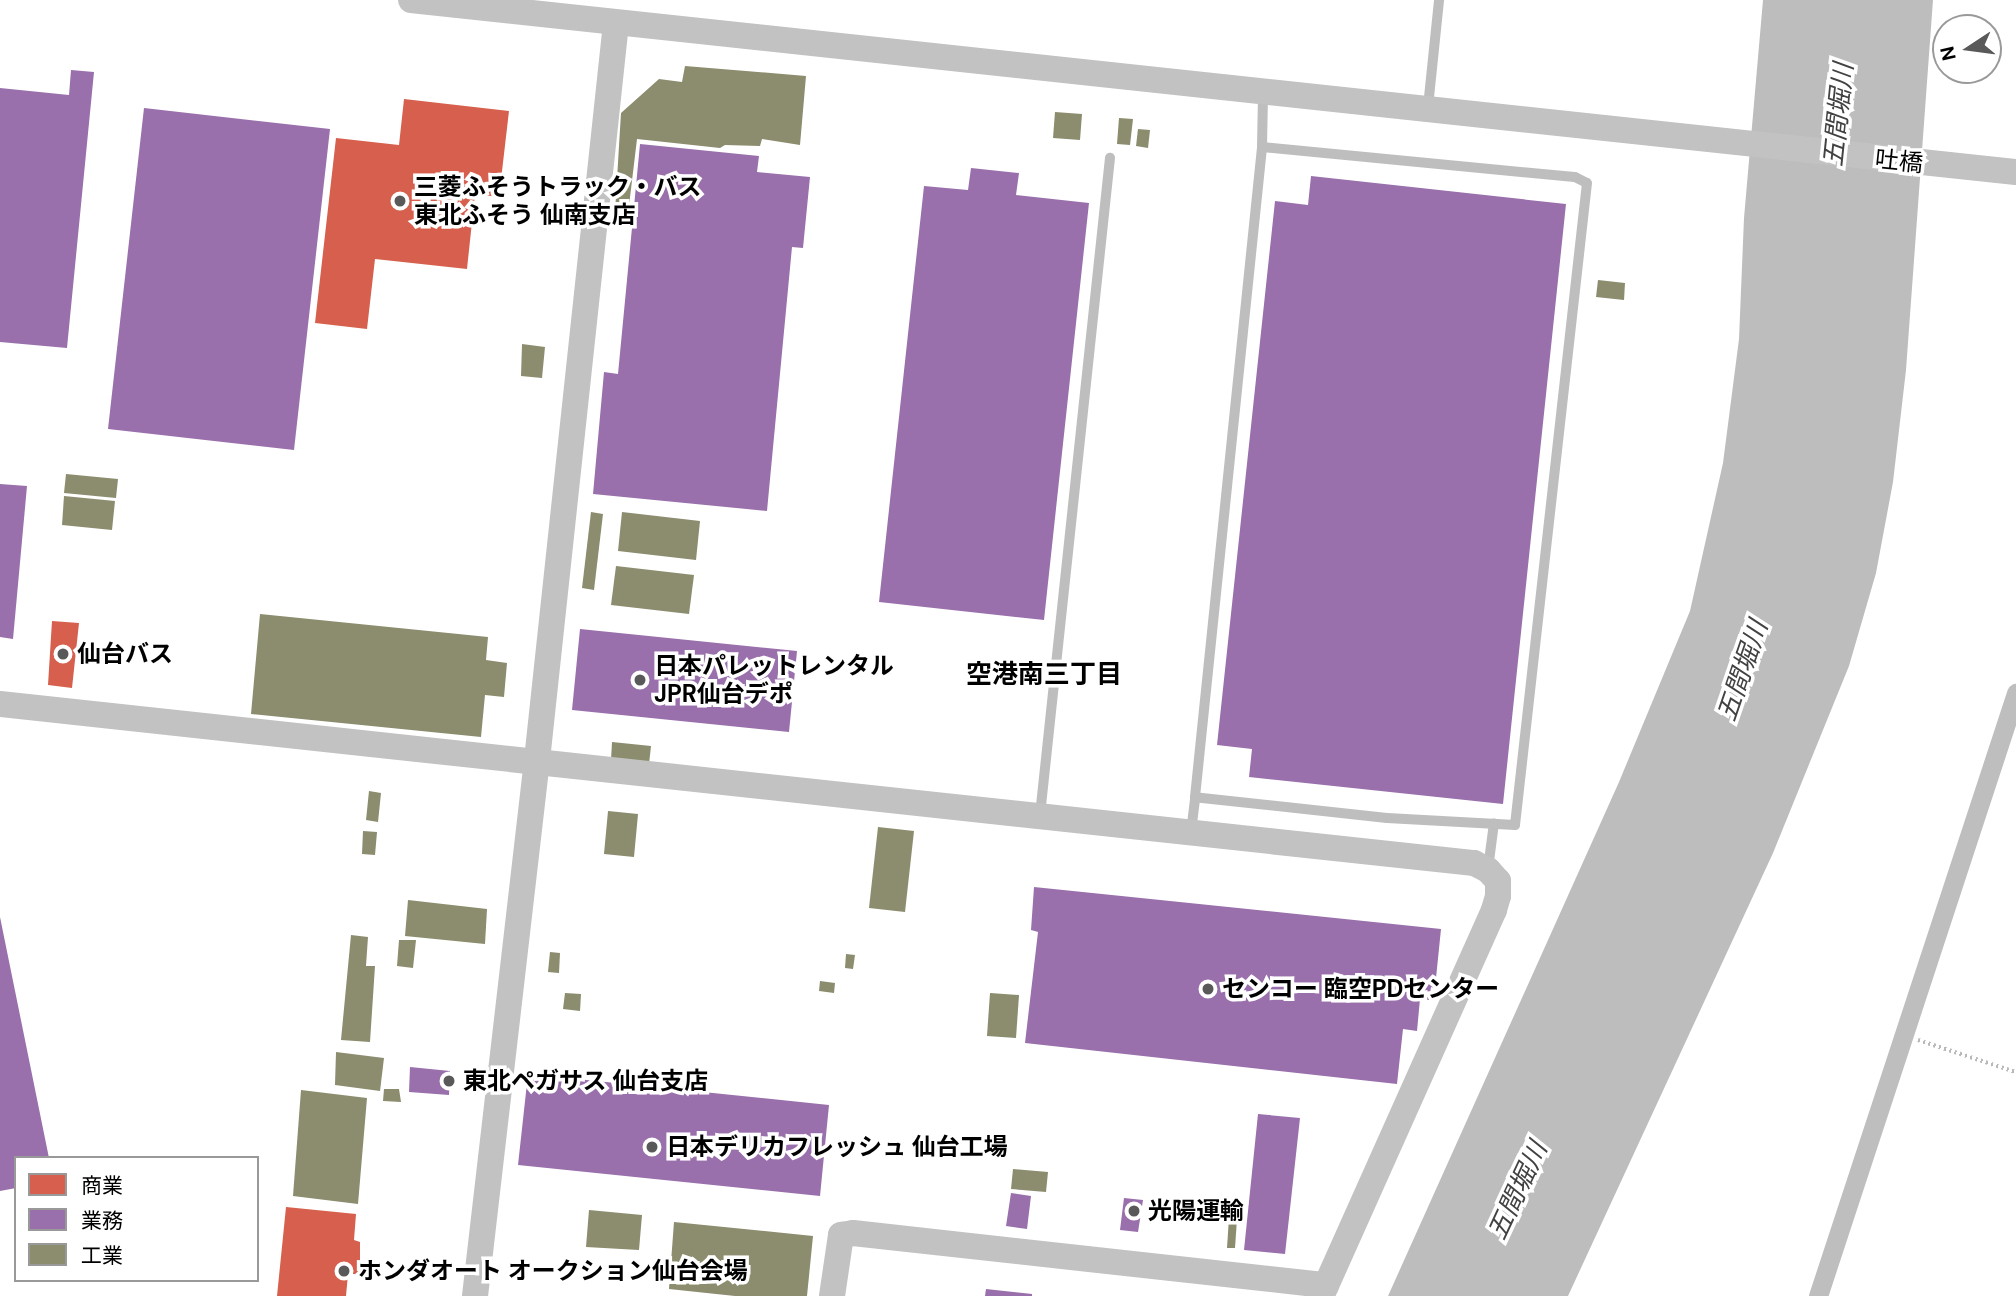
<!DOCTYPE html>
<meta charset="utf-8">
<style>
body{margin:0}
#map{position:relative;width:2016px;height:1296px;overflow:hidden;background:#fff;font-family:"DM Sans","Noto Sans JP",sans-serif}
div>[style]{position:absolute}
.water>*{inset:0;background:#bdbdbd}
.shops>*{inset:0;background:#d6604d}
.offices>*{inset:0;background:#9970ab}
.industry>*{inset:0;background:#8c8c6e}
.path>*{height:3.5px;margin-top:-1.75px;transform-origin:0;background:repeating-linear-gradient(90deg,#b9b9b9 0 2px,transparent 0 5.5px)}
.lane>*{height:10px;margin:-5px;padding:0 5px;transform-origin:5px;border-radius:5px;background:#bebebe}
.street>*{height:19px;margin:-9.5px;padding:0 9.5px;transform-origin:9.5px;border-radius:9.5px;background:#bebebe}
.secondary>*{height:26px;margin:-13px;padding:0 13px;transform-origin:13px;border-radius:13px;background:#c2c2c2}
.dots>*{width:19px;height:19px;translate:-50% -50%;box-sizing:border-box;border:4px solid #fff;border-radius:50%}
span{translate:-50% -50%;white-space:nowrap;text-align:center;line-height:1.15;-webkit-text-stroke:7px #fff;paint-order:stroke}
.street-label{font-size:24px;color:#000}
.poi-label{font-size:24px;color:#000;font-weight:700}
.left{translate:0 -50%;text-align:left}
.water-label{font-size:26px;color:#424242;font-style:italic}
.neighbourhood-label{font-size:26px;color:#000;font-weight:700}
.legend{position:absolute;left:14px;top:1156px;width:245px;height:126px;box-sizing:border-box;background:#fff;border:2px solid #999;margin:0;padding:9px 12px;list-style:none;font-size:21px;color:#000}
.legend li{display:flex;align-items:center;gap:14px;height:35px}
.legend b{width:35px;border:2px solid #999}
.north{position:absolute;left:1932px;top:14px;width:70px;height:70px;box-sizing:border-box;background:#fff;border:2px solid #999;border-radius:50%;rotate:257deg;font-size:19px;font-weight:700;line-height:28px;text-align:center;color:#000}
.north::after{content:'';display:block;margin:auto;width:24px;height:32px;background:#595959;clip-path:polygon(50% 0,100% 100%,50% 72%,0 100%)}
</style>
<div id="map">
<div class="water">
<i style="clip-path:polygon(1763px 0,1933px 0,1906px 370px,1893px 482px,1876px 573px,1849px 666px,1773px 853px,1568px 1296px,1388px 1296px,1619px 782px,1690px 611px,1723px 463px,1739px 339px,1744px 218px)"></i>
</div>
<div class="shops">
<i style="clip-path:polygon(404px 99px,509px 111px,499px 197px,475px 194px,467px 269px,375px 259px,367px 329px,315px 323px,336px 138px,399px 145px)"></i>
<i style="clip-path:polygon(52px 621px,79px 623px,72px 688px,48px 685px)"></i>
<i style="clip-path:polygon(286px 1207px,356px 1214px,354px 1240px,360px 1242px,360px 1274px,348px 1274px,346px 1296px,277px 1296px)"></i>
</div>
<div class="offices">
<i style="clip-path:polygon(71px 70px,94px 72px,67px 348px,0 342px,0 88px,69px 95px)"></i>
<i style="clip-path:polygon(144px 108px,330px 129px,294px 450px,108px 429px)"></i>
<i style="clip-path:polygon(640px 144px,759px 156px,757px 172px,810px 177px,803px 248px,792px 247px,767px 511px,593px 494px,604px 372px,618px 374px)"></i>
<i style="clip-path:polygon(971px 168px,1019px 173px,1016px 195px,1089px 203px,1044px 620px,879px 602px,924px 186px,968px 190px)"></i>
<i style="clip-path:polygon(1311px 176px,1566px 204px,1503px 804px,1249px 777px,1252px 749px,1217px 745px,1275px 201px,1308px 205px)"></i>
<i style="clip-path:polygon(0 484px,27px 486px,13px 639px,0 637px)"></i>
<i style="clip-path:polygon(580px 629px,797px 651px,789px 732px,572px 710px)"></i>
<i style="clip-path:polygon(1034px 887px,1441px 929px,1435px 988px,1431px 987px,1429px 1000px,1420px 999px,1417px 1031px,1403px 1029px,1397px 1084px,1025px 1043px,1038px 932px,1031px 930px)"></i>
<i style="clip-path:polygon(0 917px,49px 1158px,16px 1158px,16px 1188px,0 1191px)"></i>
<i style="clip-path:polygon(410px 1067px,450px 1071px,449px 1095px,409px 1092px)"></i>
<i style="clip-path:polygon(528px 1074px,829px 1105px,820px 1196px,518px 1165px)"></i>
<i style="clip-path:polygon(1258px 1114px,1300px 1118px,1285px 1254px,1244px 1250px)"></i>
<i style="clip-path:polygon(1011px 1193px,1031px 1196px,1027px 1229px,1006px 1226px)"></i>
<i style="clip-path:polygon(1124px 1198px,1143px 1200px,1138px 1232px,1120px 1230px)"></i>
<i style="clip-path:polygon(986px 1289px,1032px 1294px,1032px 1296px,985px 1296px)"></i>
</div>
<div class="industry">
<i style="clip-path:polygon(685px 66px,806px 76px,800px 145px,762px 139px,760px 146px,725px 145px,720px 148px,637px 139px,628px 214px,615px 212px,621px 113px,659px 79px,682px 82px)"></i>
<i style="clip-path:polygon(1055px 112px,1082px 114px,1080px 140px,1053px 138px)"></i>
<i style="clip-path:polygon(1119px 118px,1133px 119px,1130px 145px,1117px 144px)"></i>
<i style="clip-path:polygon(1138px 129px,1150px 130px,1148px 148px,1136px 146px)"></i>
<i style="clip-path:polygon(1598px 280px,1625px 283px,1624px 300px,1596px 297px)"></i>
<i style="clip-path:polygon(522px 344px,545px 347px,542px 378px,521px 376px)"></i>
<i style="clip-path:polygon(66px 474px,118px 479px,116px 498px,64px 493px)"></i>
<i style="clip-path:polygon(64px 496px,115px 501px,112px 530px,62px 525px)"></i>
<i style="clip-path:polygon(591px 512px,603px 514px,594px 590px,582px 588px)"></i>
<i style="clip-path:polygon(622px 512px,700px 521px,696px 560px,618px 551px)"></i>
<i style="clip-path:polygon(616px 566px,694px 575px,689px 614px,611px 605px)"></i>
<i style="clip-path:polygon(260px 614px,488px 637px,486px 660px,507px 663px,504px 697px,485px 695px,481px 737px,251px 714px)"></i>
<i style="clip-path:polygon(612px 742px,651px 746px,649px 764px,611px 760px)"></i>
<i style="clip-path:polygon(369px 791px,381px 793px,378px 822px,366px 820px)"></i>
<i style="clip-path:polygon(608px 811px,638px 814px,634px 857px,604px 854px)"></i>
<i style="clip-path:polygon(878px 827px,914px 831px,905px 912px,869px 908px)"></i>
<i style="clip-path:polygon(363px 831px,377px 832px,375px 855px,362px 854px)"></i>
<i style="clip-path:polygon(408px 900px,487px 909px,485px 944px,405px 936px)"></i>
<i style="clip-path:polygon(351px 935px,368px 937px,366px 966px,375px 966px,370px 1042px,341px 1040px)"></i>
<i style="clip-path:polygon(399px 940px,416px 940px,413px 968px,397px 966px)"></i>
<i style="clip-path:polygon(550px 952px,560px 953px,559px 973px,548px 972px)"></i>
<i style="clip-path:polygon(846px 954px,855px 955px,853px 969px,845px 968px)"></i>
<i style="clip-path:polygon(820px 981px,835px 983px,834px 993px,819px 991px)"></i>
<i style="clip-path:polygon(565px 993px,581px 994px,580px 1011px,563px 1009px)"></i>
<i style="clip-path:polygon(990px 993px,1019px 995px,1016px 1038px,987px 1036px)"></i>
<i style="clip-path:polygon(336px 1052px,384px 1058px,380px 1091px,335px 1085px)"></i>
<i style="clip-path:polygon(384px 1089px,399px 1089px,401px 1102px,383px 1101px)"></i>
<i style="clip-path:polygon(301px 1090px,367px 1098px,358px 1204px,293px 1196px)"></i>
<i style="clip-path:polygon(1013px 1169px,1048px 1172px,1046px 1192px,1011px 1189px)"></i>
<i style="clip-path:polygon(589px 1210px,642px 1215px,639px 1250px,586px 1247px)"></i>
<i style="clip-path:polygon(1229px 1218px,1237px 1219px,1235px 1248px,1227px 1248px)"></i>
<i style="clip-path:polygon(674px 1222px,813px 1236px,807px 1296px,735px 1296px,669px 1289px)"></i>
</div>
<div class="path">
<i style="left:1918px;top:1040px;width:103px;rotate:18.1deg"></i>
</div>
<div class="lane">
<i style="left:1428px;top:107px;width:108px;rotate:-84.1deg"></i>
<i style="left:1262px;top:147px;width:314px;rotate:5.5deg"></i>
<i style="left:1575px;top:177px;width:13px;rotate:27deg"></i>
<i style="left:1587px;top:183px;width:646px;rotate:96.4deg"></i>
<i style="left:1515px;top:825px;width:128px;rotate:-176.9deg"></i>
<i style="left:1387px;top:818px;width:193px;rotate:-173.8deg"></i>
<i style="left:1195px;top:797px;width:653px;rotate:-84.11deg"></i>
<i style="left:1262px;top:147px;width:54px;rotate:-88.9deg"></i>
<i style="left:1040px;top:815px;width:661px;rotate:-83.92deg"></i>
<i style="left:1191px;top:832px;width:35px;rotate:-83deg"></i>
<i style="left:1488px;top:869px;width:46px;rotate:-82.6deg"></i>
</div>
<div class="street">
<i style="left:1818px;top:1296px;width:635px;rotate:-71.82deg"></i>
</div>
<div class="secondary">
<i style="left:411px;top:0;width:1614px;rotate:6.12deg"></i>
<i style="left:0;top:704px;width:1483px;rotate:6.16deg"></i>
<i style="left:1474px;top:863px;width:16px;rotate:27deg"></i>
<i style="left:1488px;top:870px;width:15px;rotate:48deg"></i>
<i style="left:1498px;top:881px;width:15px;rotate:90deg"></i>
<i style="left:1498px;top:896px;width:15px;rotate:106deg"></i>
<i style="left:1494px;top:910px;width:423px;rotate:114.1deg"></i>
<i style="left:475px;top:1296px;width:540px;rotate:-83.4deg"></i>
<i style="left:537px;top:760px;width:741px;rotate:-83.88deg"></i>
<i style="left:832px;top:1296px;width:62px;rotate:-81.6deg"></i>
<i style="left:841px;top:1235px;width:12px;rotate:-9deg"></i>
<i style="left:853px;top:1233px;width:476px;rotate:6.3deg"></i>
</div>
<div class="dots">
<i style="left:400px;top:201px;background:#595959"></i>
<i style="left:63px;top:654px;background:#595959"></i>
<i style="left:640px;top:680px;background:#595959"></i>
<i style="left:1208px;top:989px;background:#595959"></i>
<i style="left:449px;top:1081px;background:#595959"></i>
<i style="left:652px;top:1147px;background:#595959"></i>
<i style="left:1134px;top:1211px;background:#595959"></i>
<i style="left:344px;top:1271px;background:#595959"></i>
</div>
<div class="street-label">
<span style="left:1899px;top:161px;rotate:6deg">吐橋</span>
</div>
<div class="poi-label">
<span class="left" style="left:414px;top:201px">三菱ふそうトラック・バス<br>東北ふそう 仙南支店</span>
<span class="left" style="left:77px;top:654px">仙台バス</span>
<span class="left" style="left:654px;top:680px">日本パレットレンタル<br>JPR仙台デポ</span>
<span class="left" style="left:1222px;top:989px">センコー 臨空PDセンター</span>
<span class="left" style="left:463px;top:1081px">東北ペガサス 仙台支店</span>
<span class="left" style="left:666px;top:1147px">日本デリカフレッシュ 仙台工場</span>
<span class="left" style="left:1148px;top:1211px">光陽運輸</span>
<span class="left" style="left:358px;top:1271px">ホンダオート オークション仙台会場</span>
</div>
<div class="water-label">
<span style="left:1839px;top:115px;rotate:-84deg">五間堀川</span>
<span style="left:1743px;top:671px;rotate:-71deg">五間堀川</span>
<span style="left:1518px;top:1191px;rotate:-65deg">五間堀川</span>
</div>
<div class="neighbourhood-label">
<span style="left:1044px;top:675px">空港南三丁目</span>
</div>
<ul class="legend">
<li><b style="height:19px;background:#d6604d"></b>商業</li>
<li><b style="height:19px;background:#9970ab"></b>業務</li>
<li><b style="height:19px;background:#8c8c6e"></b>工業</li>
</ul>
<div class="north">N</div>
</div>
